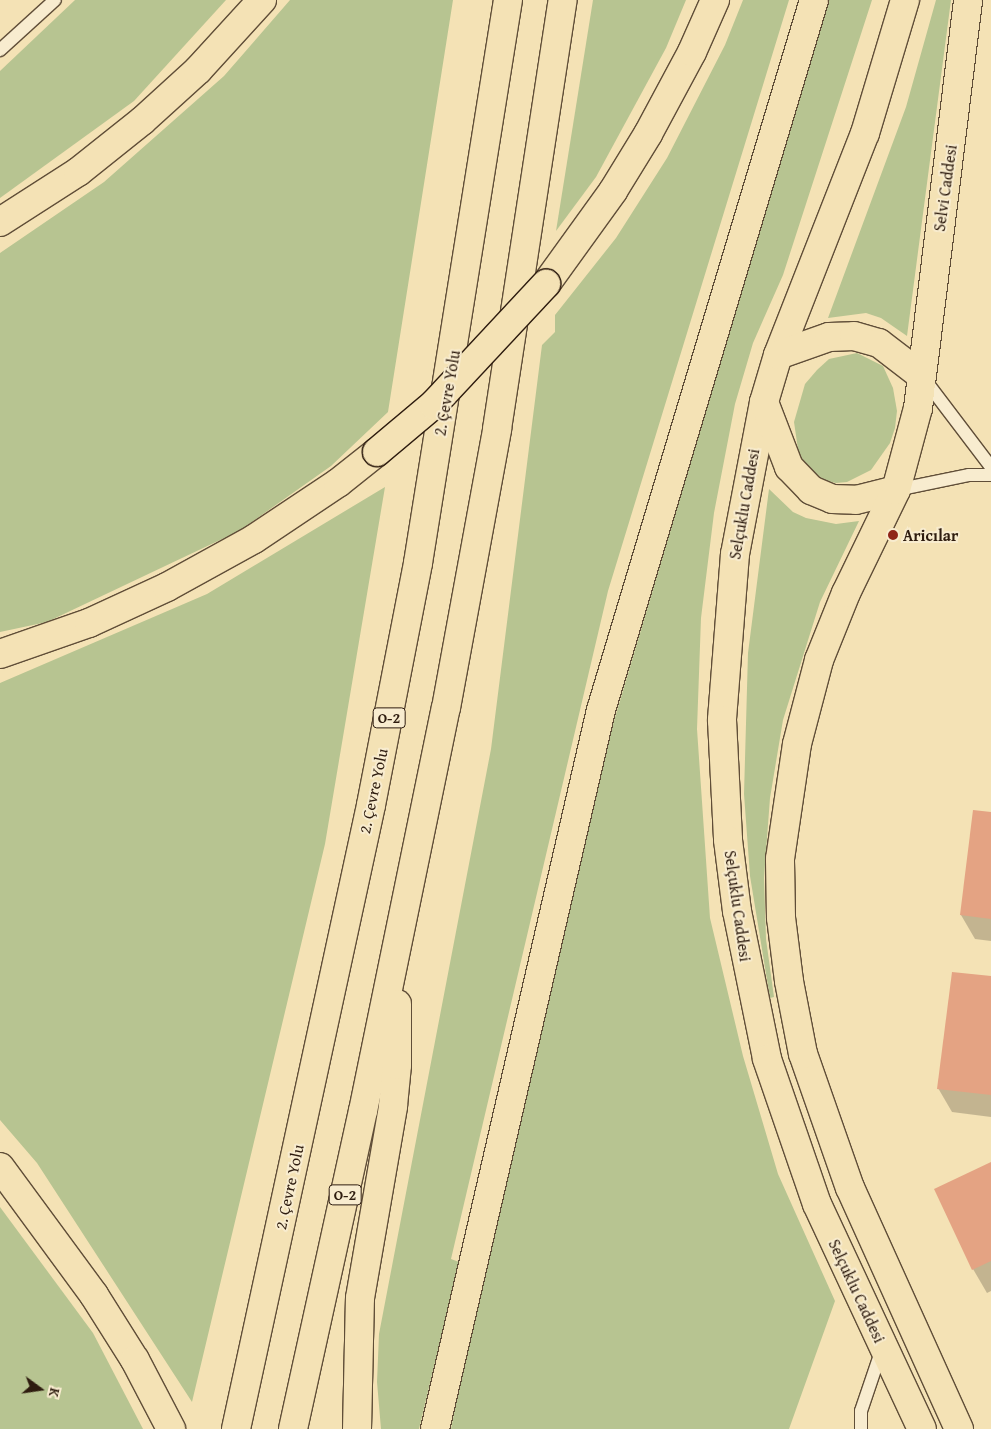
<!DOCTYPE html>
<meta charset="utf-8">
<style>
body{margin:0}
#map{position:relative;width:991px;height:1429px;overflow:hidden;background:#f4e2b5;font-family:"Gentium Book Plus",serif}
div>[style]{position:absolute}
.green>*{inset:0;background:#b7c491}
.shadow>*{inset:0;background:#0003}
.building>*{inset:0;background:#e4a383}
.roads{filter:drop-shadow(1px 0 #604e38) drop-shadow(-1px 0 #604e38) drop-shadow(0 1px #604e38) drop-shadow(0 -1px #604e38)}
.lane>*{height:12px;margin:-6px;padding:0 6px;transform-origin:6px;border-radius:6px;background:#f8eccf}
.primary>*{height:28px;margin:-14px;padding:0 14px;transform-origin:14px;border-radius:14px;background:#f4e2b5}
.highway>*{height:28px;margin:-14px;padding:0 14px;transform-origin:14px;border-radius:14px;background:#f4e2b5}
.bridges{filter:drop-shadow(1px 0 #2e1c0f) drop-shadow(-1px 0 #2e1c0f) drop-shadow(0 1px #2e1c0f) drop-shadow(0 -1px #2e1c0f)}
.highway-bridge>*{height:28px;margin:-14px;padding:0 14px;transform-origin:14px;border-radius:14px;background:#f4e2b5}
.dots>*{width:14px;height:14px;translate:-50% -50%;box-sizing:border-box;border:2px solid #f8eccf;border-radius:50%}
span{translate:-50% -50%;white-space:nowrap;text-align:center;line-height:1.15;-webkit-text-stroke:4px #f8eccf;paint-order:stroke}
.shield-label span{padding:1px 4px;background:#f8eccf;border:1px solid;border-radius:4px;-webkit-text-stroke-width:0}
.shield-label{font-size:15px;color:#2e1c0f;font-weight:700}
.street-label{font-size:16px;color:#2e1c0f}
.poi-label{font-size:16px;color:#2e1c0f;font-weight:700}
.left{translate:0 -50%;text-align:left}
.north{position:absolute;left:15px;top:1364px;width:50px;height:50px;-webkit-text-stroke:4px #f8eccf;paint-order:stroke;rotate:104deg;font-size:14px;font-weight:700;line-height:20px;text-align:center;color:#2e1c0f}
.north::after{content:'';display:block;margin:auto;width:18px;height:22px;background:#2e1c0f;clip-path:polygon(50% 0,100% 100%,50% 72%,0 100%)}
</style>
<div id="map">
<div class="green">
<i style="clip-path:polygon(75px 0,226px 0,134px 101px,0 198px,0 71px)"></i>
<i style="clip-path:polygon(290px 0,453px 0,388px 412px,331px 466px,239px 531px,47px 622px,0 632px,0 253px,104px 182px,224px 76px)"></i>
<i style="clip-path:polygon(593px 0,686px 0,666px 48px,596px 177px,556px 231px)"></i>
<i style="clip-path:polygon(743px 0,789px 0,608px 591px,451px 1259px,459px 1262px,419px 1429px,381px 1429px,377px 1382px,379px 1334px,491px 749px,542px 345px,555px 332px,555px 315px,616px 238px,667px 158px,725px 45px)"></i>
<i style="clip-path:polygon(828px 0,872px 0,783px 275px,753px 343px,735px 404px,714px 513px,701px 618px,697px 729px,710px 918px,743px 1056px,778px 1174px,835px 1301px,789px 1429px,451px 1429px,489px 1234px,600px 768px)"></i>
<i style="clip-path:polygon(936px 0,951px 0,907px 336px,881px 318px,866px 313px,828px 318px,906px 107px)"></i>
<i style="clip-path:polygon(857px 353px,883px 366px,893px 388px,897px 411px,895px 428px,890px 443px,871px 470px,847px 482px,836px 483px,824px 480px,805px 465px,799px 456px,794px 422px,805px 384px,817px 370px,829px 359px)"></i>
<i style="clip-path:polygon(385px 487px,325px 844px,192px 1402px,37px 1163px,0 1120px,0 683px,207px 594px)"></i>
<i style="clip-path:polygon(769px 489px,793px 512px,806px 518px,836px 524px,859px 521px,820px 602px,783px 720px,770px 798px,764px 878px,766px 939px,774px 997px,770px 998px,750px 876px,744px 794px,748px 653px)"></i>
<i style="clip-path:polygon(0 1207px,93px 1333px,143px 1429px,0 1429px)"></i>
</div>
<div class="shadow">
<i style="clip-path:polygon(991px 813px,991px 941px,975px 939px,961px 915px)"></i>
<i style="clip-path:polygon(991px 978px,991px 1117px,952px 1112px,938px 1088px)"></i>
<i style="clip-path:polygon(991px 1163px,991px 1291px,987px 1293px,973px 1269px)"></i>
</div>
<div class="building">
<i style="clip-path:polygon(973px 810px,991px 812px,991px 919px,960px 915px)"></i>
<i style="clip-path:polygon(952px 972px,991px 976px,991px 1095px,937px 1089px)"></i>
<i style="clip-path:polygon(991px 1162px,991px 1261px,972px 1270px,934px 1189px)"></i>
</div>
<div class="roads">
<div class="lane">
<i style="left:0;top:50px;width:74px;rotate:-42.3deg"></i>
<i style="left:925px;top:380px;width:109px;rotate:52.8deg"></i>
<i style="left:896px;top:490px;width:75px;rotate:-11.6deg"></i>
<i style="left:969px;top:475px;width:22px"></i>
<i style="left:861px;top:1429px;width:18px;rotate:-90deg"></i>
<i style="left:861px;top:1411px;width:65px;rotate:-71.3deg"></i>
</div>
<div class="primary">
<i style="left:905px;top:0;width:139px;rotate:106.7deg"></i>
<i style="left:865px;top:133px;width:238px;rotate:111.4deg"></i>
<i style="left:778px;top:355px;width:49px;rotate:106.6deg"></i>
<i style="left:764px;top:402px;width:155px;rotate:100.8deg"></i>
<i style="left:735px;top:554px;width:167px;rotate:94.5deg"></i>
<i style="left:722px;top:720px;width:120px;rotate:87.1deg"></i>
<i style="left:728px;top:840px;width:72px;rotate:82.8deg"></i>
<i style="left:737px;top:911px;width:151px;rotate:78.5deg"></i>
<i style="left:767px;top:1059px;width:153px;rotate:71deg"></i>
<i style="left:817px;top:1204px;width:248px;rotate:65deg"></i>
<i style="left:778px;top:355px;width:54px;rotate:-19.4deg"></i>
<i style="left:829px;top:337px;width:25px;rotate:-2deg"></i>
<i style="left:854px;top:336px;width:26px;rotate:16deg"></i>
<i style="left:879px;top:343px;width:54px;rotate:37.5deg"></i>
<i style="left:764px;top:402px;width:70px;rotate:69deg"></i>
<i style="left:789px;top:467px;width:32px;rotate:46deg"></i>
<i style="left:811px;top:490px;width:23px;rotate:23deg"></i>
<i style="left:832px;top:499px;width:24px;rotate:2deg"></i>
<i style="left:856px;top:500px;width:41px;rotate:-14deg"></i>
<i style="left:959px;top:1429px;width:265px;rotate:-114.3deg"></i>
<i style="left:850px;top:1188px;width:142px;rotate:-109.3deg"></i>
<i style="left:803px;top:1054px;width:74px;rotate:-100.9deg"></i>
<i style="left:789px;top:981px;width:64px;rotate:-97.2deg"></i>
<i style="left:781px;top:918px;width:59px;rotate:-91deg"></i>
<i style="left:780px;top:859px;width:116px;rotate:-81.6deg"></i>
<i style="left:797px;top:744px;width:87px;rotate:-75.3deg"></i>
<i style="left:819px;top:660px;width:72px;rotate:-68.1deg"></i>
<i style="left:846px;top:593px;width:114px;rotate:-64.1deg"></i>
<i style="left:896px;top:490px;width:85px;rotate:-75deg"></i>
<i style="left:918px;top:408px;width:411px;rotate:-83deg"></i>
</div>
<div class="highway">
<i style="left:0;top:222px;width:93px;rotate:-32.7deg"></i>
<i style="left:78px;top:172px;width:82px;rotate:-38.6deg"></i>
<i style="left:142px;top:121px;width:76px;rotate:-42.3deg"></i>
<i style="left:198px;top:70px;width:95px;rotate:-47.6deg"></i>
<i style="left:546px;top:284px;width:115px;rotate:-54.2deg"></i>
<i style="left:613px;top:191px;width:67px;rotate:-58.4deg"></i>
<i style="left:648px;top:134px;width:93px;rotate:-61.8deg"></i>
<i style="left:692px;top:52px;width:57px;rotate:-66.1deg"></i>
<i style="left:0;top:654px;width:94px;rotate:-19.2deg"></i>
<i style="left:89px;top:623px;width:86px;rotate:-24.8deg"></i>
<i style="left:167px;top:587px;width:99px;rotate:-28.9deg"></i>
<i style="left:254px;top:539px;width:101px;rotate:-33.7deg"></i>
<i style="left:338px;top:483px;width:50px;rotate:-38.5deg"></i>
<i style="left:0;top:1167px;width:159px;rotate:53.7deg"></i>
<i style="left:94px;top:1295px;width:77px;rotate:57.8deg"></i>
<i style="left:135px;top:1360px;width:78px;rotate:62.4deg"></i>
<i style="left:236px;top:1429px;width:638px;rotate:-77.79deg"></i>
<i style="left:371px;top:805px;width:247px;rotate:-79deg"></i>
<i style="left:418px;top:563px;width:570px;rotate:-80.92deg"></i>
<i style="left:293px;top:1429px;width:326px;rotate:-77.6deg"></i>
<i style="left:363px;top:1111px;width:411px;rotate:-78.4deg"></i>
<i style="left:446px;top:708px;width:284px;rotate:-79.6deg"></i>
<i style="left:497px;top:429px;width:434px;rotate:-81.3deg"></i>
<i style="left:357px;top:1429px;width:131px;rotate:-88.7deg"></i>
<i style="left:360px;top:1298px;width:195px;rotate:-80.2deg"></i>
<i style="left:393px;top:1106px;width:41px;rotate:-84.4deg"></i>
<i style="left:397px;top:1065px;width:61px;rotate:-90deg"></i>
<i style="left:435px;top:1429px;width:738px;rotate:-77deg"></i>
<i style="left:601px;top:710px;width:741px;rotate:-73.3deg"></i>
</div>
</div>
<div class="bridges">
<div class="highway-bridge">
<i style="left:377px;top:452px;width:73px;rotate:-40deg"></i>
<i style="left:433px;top:405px;width:166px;rotate:-47deg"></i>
</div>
</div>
<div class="dots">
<i style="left:893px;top:535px;background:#8f2418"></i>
</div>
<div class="shield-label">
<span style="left:389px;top:718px">O-2</span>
<span style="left:345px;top:1195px">O-2</span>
</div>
<div class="street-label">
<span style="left:945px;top:188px;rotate:-82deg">Selvi Caddesi</span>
<span style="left:447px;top:393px;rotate:-80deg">2. Çevre Yolu</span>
<span style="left:744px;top:504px;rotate:-80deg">Selçuklu Caddesi</span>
<span style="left:373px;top:791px;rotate:-78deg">2. Çevre Yolu</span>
<span style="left:738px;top:906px;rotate:82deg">Selçuklu Caddesi</span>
<span style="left:289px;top:1187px;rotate:-78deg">2. Çevre Yolu</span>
<span style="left:857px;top:1291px;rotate:65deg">Selçuklu Caddesi</span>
</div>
<div class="poi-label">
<span class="left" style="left:903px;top:535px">Aricılar</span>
</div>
<div class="north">K</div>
</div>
